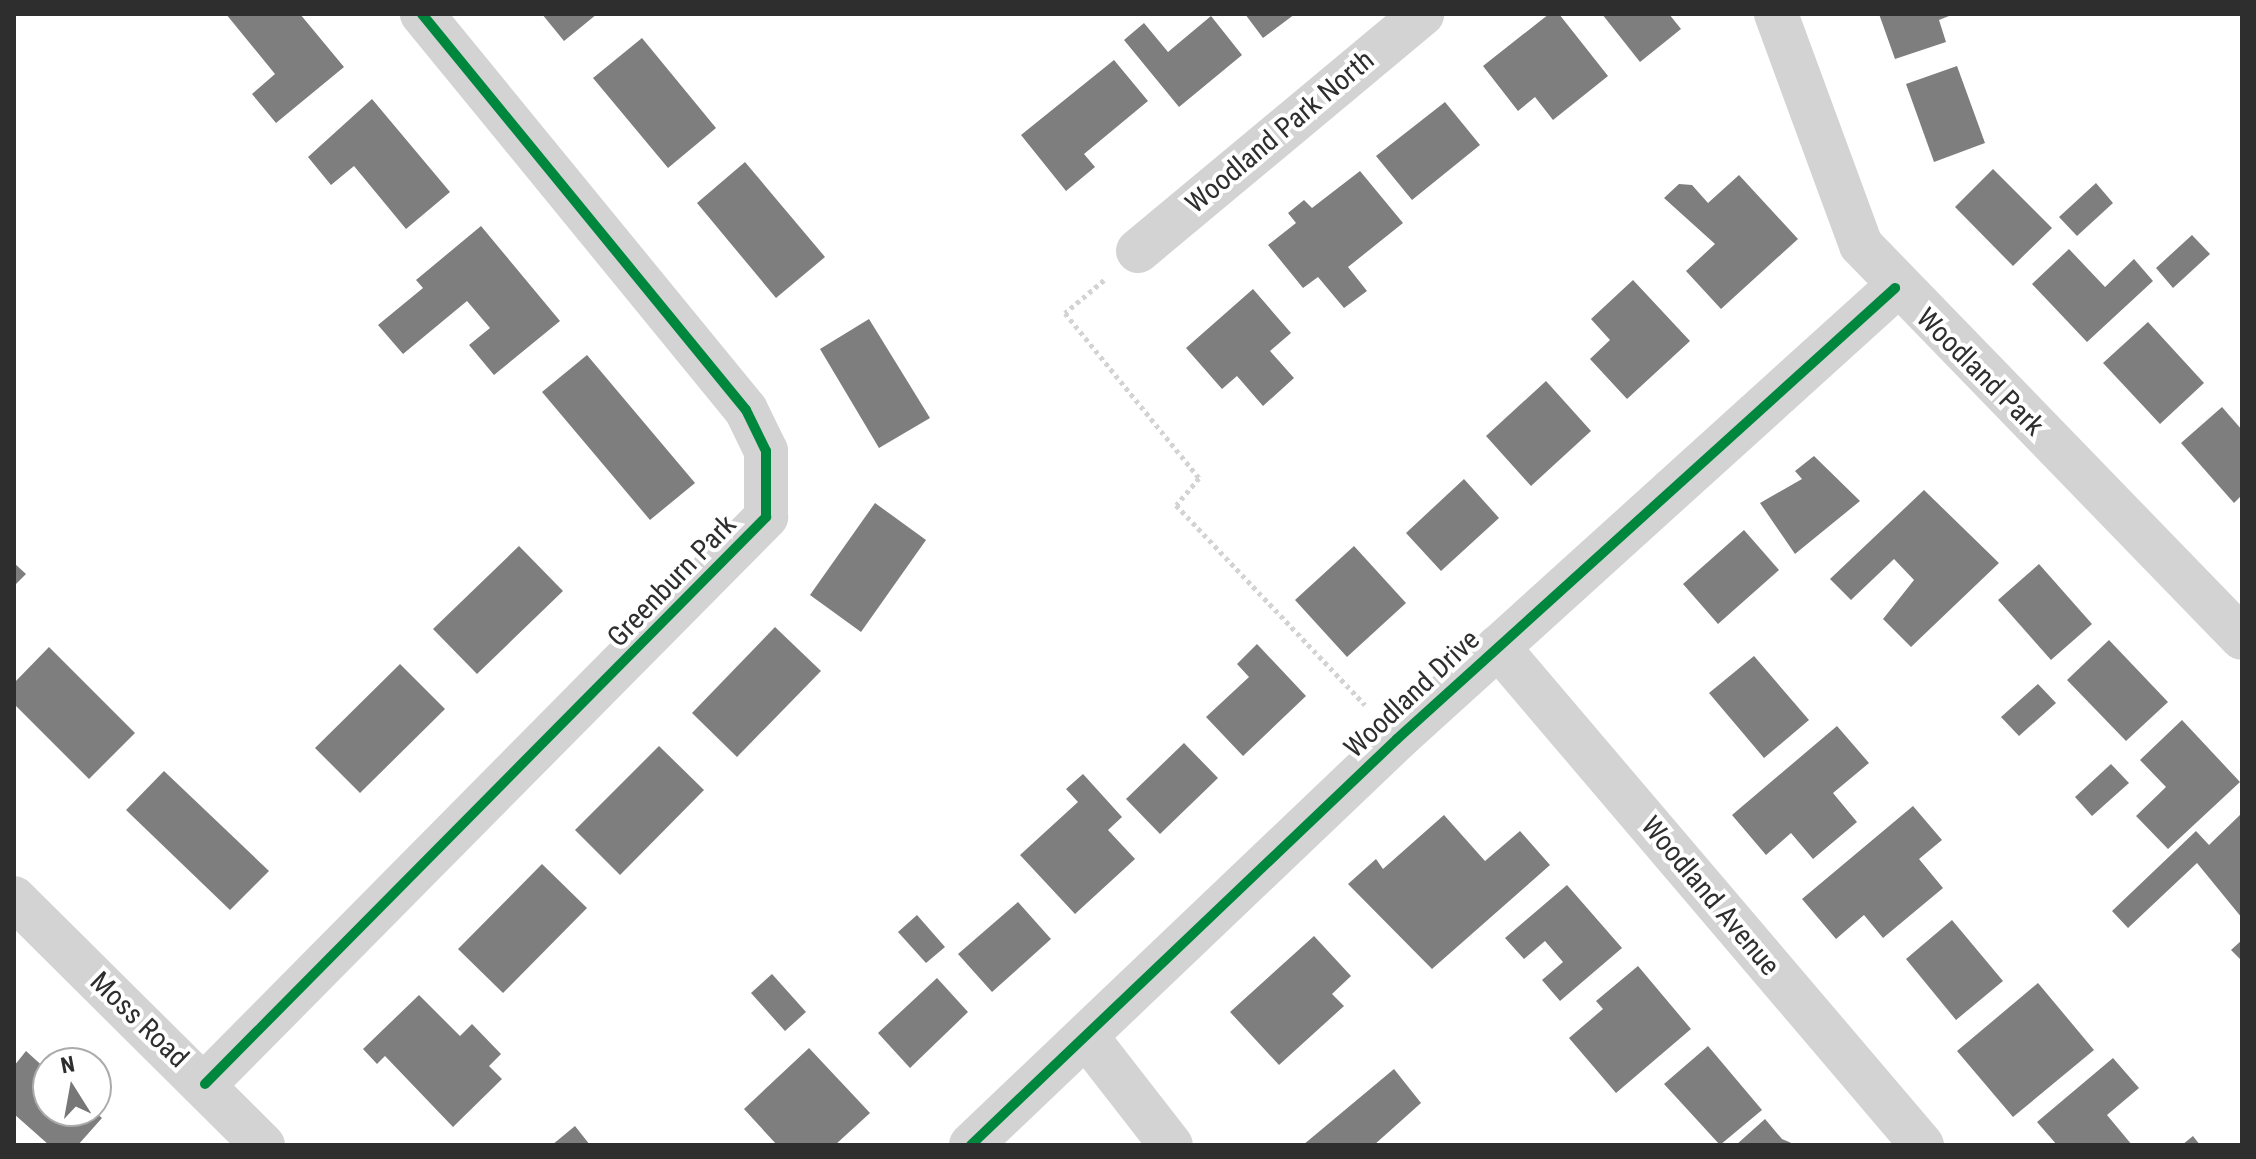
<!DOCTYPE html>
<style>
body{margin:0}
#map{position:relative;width:2256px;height:1159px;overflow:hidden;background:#fff;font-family:"Roboto Condensed",sans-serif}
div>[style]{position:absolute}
.building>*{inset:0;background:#7e7e7e}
.path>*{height:5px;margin-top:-2.5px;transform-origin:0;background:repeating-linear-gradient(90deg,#d3d3d3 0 4px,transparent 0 8px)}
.street>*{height:44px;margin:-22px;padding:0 22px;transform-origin:22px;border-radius:22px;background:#d3d3d3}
.cycleway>*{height:10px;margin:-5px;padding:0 5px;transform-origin:5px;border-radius:5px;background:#00873e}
span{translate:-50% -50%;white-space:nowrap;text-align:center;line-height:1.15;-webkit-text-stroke:8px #fff;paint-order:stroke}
.street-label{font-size:28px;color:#2e2e2e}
.frame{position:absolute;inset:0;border:16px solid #2e2e2e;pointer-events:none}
.north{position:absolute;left:32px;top:1047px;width:80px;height:80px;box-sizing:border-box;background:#fff;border:2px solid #ababab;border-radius:50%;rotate:349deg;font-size:22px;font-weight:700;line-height:32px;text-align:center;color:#2e2e2e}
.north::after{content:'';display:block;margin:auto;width:28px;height:36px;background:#777;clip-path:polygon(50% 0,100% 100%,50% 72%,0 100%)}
</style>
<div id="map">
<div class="building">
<i style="clip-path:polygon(226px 14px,300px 14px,344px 67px,276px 123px,252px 94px,275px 74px)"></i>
<i style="clip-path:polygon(542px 14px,597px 14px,564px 41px)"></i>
<i style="clip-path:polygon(1245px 14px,1295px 14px,1263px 38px)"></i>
<i style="clip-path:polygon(1549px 14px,1559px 14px,1608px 76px,1553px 120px,1535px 97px,1518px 111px,1483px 66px)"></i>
<i style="clip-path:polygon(1602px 14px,1669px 14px,1681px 29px,1640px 62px)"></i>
<i style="clip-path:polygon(1879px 14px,1954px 14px,1939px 20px,1946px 42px,1895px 59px)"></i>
<i style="clip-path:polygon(1211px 16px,1242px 55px,1179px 107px,1124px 40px,1144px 23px,1168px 52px)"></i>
<i style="clip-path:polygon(642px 38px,716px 128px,668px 168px,593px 78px)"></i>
<i style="clip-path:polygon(1114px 60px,1148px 101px,1084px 154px,1095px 167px,1066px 191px,1021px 135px)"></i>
<i style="clip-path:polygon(1957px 66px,1985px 143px,1934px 162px,1906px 84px)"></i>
<i style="clip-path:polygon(372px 99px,450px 192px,406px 229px,354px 166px,331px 185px,308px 157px)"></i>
<i style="clip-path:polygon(1445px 102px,1480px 145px,1412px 200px,1376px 156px)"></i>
<i style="clip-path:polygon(745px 162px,825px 257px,776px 298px,697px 203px)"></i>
<i style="clip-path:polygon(1993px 169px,2052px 228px,2013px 266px,1955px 207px)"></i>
<i style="clip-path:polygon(1360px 171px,1403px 223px,1348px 267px,1367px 291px,1344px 308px,1318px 277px,1303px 288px,1268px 245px,1296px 223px,1288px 213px,1304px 200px,1312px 208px)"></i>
<i style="clip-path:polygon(1739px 175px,1798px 239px,1721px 309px,1686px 271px,1715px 244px,1664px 198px,1679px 184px,1692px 185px,1708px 203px)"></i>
<i style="clip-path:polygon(2096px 183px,2113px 203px,2077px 236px,2059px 217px)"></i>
<i style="clip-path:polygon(481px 226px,560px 321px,494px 375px,469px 345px,490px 328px,467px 301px,403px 354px,378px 325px,423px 288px,416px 280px)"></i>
<i style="clip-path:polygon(2192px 235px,2210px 254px,2173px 288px,2156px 268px)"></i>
<i style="clip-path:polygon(2069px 249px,2105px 287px,2134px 259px,2153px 281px,2087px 342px,2032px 284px)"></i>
<i style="clip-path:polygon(1633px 280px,1690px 341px,1627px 399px,1590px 359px,1610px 340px,1591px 319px)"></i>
<i style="clip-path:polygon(1253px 289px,1291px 333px,1270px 351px,1294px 378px,1263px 406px,1237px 376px,1222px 389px,1186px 348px)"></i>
<i style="clip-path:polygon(869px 319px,930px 418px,879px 448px,820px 349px)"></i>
<i style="clip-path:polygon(2148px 322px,2204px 383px,2160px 424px,2103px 363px)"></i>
<i style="clip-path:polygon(587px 355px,695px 483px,650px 520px,542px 392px)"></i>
<i style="clip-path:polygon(1546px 381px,1591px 431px,1531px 486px,1486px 436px)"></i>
<i style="clip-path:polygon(2222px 407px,2242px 430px,2242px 495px,2234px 503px,2181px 443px)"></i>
<i style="clip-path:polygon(1814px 456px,1860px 501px,1795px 554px,1760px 503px,1802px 479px,1795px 471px)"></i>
<i style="clip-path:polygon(1464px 479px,1499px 518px,1441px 571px,1406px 533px)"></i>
<i style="clip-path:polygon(1924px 490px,1999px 563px,1911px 647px,1883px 619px,1914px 580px,1894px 559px,1851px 600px,1830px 579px)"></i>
<i style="clip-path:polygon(875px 503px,926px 540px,861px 632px,810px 595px)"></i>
<i style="clip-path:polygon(1744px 530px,1779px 570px,1718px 624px,1683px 584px)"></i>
<i style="clip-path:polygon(519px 546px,563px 591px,477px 674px,433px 629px)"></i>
<i style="clip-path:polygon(1354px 546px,1406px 603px,1347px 657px,1295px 600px)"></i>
<i style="clip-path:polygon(14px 563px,26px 574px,14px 586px)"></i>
<i style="clip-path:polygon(2039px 564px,2092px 624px,2051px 660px,1998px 600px)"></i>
<i style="clip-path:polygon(775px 627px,821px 671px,737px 757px,692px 713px)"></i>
<i style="clip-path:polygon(2109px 640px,2168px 702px,2126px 741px,2067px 680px)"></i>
<i style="clip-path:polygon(1257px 644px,1306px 696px,1243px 756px,1206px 717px,1249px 677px,1237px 664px)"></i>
<i style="clip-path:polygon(49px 647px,135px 733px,89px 779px,14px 704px,14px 683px)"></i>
<i style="clip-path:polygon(1754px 656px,1809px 720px,1764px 758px,1709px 693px)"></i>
<i style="clip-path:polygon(400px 664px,445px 709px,360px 793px,315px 748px)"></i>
<i style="clip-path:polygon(2038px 684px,2056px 703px,2019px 736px,2001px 717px)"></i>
<i style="clip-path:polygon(2182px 720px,2240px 782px,2168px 849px,2136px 816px,2166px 787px,2140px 760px)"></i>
<i style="clip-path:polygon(1837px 726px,1869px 763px,1833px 793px,1857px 822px,1813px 859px,1791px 833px,1766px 855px,1732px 815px)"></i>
<i style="clip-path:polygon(1184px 743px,1218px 778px,1160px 834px,1126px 799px)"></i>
<i style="clip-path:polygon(659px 746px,704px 790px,620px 875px,575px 830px)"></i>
<i style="clip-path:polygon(2111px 764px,2129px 783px,2092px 816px,2075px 797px)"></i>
<i style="clip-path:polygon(164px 771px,269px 871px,230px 910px,126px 810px)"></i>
<i style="clip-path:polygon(1083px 774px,1122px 817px,1108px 830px,1135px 859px,1075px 914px,1020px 855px,1078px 802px,1066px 789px)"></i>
<i style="clip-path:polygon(1913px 806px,1942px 840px,1919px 859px,1943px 888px,1883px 938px,1864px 915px,1836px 939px,1802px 899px)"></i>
<i style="clip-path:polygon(2242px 813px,2242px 918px,2197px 863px,2128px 928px,2112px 911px,2196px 831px,2209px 845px)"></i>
<i style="clip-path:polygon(1444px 815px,1485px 861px,1520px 831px,1550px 865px,1432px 969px,1348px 884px,1376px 859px,1383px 869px)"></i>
<i style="clip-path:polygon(542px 864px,587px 908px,503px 993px,458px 949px)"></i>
<i style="clip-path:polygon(1567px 885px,1622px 948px,1560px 1001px,1542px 980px,1563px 962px,1545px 941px,1524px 959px,1505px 938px)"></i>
<i style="clip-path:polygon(1018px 902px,1051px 939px,992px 992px,958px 954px)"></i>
<i style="clip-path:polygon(917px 915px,945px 947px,926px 963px,898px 932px)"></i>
<i style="clip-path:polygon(1952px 920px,2003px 981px,1956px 1020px,1906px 959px)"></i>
<i style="clip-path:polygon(1314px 936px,1351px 976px,1332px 994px,1344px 1006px,1279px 1065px,1230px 1012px)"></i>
<i style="clip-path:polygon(2242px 940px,2242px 961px,2231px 950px)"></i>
<i style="clip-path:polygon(1638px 966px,1691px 1029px,1616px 1093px,1569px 1038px,1603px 1009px,1596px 1001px)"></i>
<i style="clip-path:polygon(772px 974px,806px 1012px,785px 1031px,751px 993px)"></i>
<i style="clip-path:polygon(937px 978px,968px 1012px,910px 1068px,878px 1033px)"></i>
<i style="clip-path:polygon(2038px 983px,2094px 1050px,2013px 1117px,1957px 1051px)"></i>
<i style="clip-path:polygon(419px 995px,460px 1036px,472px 1024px,501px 1054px,489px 1066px,502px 1079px,453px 1127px,385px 1056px,377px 1064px,363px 1049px)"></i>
<i style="clip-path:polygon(1708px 1046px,1762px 1110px,1720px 1145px,1664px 1084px)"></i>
<i style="clip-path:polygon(809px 1048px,870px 1113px,835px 1145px,777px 1145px,744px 1109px)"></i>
<i style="clip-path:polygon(26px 1051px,48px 1071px,48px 1111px,94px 1111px,102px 1118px,78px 1145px,49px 1145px,14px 1114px,14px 1066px)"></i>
<i style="clip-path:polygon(2113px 1058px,2139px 1088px,2107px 1115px,2132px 1145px,2057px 1145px,2037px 1122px)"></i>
<i style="clip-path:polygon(1394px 1069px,1421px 1103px,1374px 1145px,1303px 1145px)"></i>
<i style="clip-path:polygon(1765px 1119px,1782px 1139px,1796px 1145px,1736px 1145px)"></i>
<i style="clip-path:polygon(575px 1126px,590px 1145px,552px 1145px)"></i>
<i style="clip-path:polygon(2193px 1136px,2200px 1145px,2182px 1145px)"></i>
</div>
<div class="path">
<i style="left:1104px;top:280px;width:51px;rotate:139.8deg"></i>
<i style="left:1065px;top:313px;width:213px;rotate:50.9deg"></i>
<i style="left:1199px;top:478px;width:35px;rotate:130deg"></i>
<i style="left:1176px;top:505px;width:275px;rotate:46.6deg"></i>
</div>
<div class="street">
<i style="left:1776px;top:14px;width:246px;rotate:69.8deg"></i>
<i style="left:1861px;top:245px;width:547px;rotate:45.89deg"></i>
<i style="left:1138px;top:251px;width:370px;rotate:-39.8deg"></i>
<i style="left:1498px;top:647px;width:654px;rotate:49.59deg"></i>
<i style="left:14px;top:898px;width:351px;rotate:44.8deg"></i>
<i style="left:1086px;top:1036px;width:138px;rotate:52.1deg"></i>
<i style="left:205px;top:1084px;width:798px;rotate:-45.3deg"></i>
<i style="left:766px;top:517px;width:66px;rotate:-90deg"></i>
<i style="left:766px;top:451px;width:46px;rotate:-116deg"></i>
<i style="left:746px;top:410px;width:512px;rotate:-129.29deg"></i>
<i style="left:971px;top:1145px;width:588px;rotate:-43.62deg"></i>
<i style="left:1397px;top:739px;width:672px;rotate:-42.16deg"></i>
</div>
<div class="cycleway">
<i style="left:205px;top:1084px;width:798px;rotate:-45.3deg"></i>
<i style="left:766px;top:517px;width:66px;rotate:-90deg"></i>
<i style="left:766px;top:451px;width:46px;rotate:-116deg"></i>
<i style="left:746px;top:410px;width:512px;rotate:-129.29deg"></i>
<i style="left:971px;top:1145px;width:588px;rotate:-43.62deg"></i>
<i style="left:1397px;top:739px;width:672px;rotate:-42.16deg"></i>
</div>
<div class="street-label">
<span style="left:1280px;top:132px;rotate:-40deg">Woodland Park North</span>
<span style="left:1980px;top:372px;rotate:45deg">Woodland Park</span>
<span style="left:672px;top:581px;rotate:-46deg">Greenburn Park</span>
<span style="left:1412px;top:694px;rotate:-43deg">Woodland Drive</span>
<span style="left:1710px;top:896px;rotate:50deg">Woodland Avenue</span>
<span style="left:139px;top:1020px;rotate:44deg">Moss Road</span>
</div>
<div class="frame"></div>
<div class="north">N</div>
</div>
